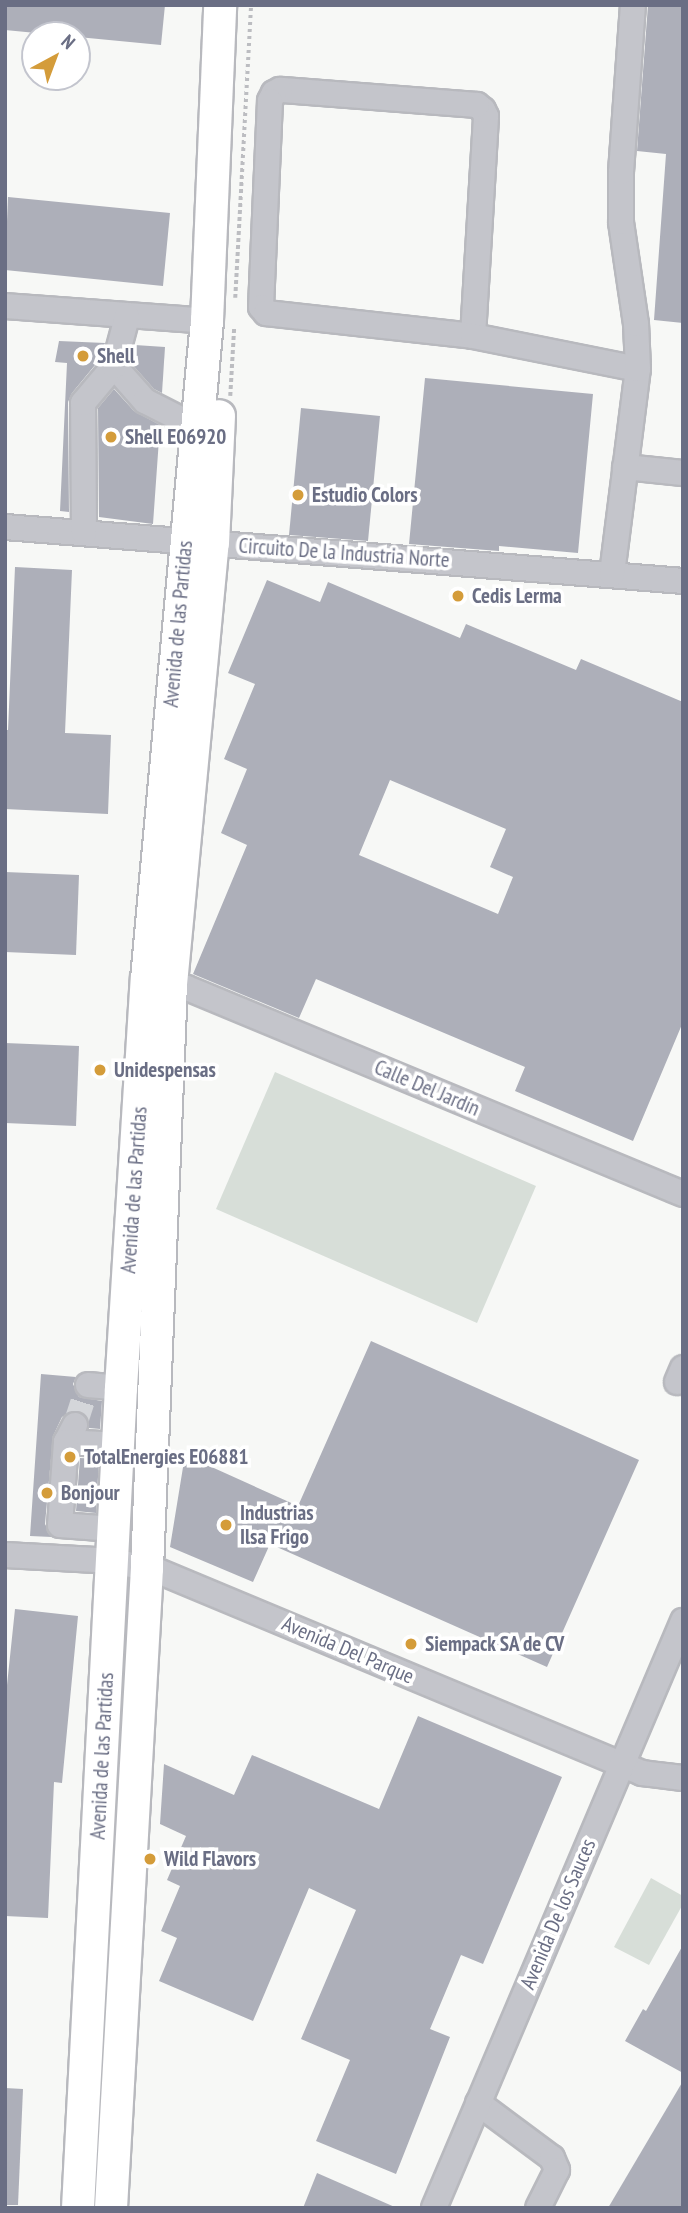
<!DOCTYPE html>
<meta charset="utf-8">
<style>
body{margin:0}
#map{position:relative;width:688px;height:2213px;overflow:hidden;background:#f7f8f6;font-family:"PT Sans Narrow",sans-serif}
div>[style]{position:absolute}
.green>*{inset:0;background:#d7ded8}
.building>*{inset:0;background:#adafb9}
.minor-tunnel>*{height:24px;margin-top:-12px;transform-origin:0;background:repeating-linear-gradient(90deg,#d4d6da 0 24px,transparent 0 36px)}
.path>*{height:3.5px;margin-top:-1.75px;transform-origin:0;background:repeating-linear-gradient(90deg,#bcbdc1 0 3.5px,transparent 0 7px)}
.roads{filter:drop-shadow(2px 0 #b8b9be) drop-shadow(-2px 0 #b8b9be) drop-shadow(0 2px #b8b9be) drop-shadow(0 -2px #b8b9be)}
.minor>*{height:24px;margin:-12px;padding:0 12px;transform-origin:12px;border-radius:12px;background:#c4c5cb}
.major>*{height:32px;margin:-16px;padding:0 16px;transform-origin:16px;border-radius:16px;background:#fff}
.dots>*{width:19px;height:19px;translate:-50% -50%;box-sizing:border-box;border:4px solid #fff;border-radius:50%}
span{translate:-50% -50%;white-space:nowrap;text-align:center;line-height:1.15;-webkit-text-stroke:7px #fff;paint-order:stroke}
.poi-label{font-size:21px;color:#6a6e84;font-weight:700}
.left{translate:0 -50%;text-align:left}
.street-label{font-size:21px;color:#6a6e84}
.frame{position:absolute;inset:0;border:7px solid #6a6e84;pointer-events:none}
.north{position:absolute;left:21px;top:21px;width:70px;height:70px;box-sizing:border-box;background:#fff;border:2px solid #c3c5ce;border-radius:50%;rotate:41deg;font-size:19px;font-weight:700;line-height:28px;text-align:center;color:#6a6e84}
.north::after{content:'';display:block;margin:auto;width:24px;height:32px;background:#d49c3a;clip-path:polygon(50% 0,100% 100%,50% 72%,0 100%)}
</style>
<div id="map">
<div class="green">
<i style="clip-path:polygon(275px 1072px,536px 1186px,477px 1323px,216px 1209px)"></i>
<i style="clip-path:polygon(651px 1878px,683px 1896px,683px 1904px,649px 1965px,614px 1947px)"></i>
</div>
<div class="building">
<i style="clip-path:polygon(5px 5px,165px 5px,161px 45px,5px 30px)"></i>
<i style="clip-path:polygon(648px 5px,683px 5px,683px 323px,654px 320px,666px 154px,637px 151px)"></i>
<i style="clip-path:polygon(8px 197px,170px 213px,163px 286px,5px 270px)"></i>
<i style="clip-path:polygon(59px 341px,105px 343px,100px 359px,72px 393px,68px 402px,69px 512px,60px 511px,67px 363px,55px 362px)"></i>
<i style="clip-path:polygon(135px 345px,165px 347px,162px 393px,154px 389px,130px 362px)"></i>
<i style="clip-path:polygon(425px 378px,593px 394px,578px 553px,499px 546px,499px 551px,409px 544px)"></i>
<i style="clip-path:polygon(114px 389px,134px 411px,160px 425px,153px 524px,99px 517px,98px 408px)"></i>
<i style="clip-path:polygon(301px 408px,380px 416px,368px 541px,289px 535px)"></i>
<i style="clip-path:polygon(15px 567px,72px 570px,65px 733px,111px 735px,108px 814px,5px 809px,5px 730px,8px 730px)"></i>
<i style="clip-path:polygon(evenodd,267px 580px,320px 602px,328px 582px,460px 638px,466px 624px,576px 670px,581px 659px,683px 702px,683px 1022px,633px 1141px,515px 1091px,525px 1067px,316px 979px,299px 1018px,193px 974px,247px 845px,221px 833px,247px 769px,224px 759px,255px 684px,228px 673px,267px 580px,390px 780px,506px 829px,490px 867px,513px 877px,498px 914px,359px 855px,390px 780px)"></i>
<i style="clip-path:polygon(5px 872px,79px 875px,76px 955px,5px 952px)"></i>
<i style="clip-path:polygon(5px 1043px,79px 1046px,76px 1126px,5px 1123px)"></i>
<i style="clip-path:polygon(371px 1341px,639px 1460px,547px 1667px,270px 1544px,253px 1582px,170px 1547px,185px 1455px,298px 1506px)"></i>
<i style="clip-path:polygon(41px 1374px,76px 1377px,73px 1384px,79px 1397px,102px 1401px,100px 1429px,89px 1428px,87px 1417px,74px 1410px,62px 1417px,53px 1436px,45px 1524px,52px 1537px,30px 1536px)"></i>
<i style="clip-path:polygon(80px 1458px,99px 1459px,96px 1513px,76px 1511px)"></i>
<i style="clip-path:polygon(15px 1609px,78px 1616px,62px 1783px,54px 1782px,48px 1918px,5px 1916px,5px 1704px)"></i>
<i style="clip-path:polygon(418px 1716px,562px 1777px,483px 1964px,461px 1955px,430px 2029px,450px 2037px,396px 2174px,316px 2141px,350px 2060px,301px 2039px,356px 1910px,309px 1888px,253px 2021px,159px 1981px,177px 1938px,161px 1931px,180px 1886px,167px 1880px,186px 1836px,160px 1824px,164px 1764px,234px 1795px,252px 1755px,379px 1809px)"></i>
<i style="clip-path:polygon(683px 1945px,683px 2073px,625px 2041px,643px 2009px,646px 2011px)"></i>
<i style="clip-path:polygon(683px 2081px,683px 2208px,608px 2208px)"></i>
<i style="clip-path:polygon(5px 2088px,23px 2089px,18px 2205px,5px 2205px)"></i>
<i style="clip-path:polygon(317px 2173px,397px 2208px,303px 2208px)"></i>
</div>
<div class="minor-tunnel">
<i style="left:75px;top:1425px;width:42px;rotate:-72deg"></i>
</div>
<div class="path">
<i style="left:235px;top:298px;width:293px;rotate:-86.9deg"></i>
<i style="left:230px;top:396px;width:69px;rotate:-86.7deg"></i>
</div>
<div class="roads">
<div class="minor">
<i style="left:5px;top:306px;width:203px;rotate:4.2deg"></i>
<i style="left:473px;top:336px;width:220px;rotate:-86.6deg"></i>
<i style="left:486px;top:116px;width:7px;rotate:-117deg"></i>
<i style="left:483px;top:110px;width:8px;rotate:-140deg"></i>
<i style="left:477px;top:105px;width:198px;rotate:-175.6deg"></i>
<i style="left:280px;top:90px;width:7px;rotate:153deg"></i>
<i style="left:274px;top:93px;width:9px;rotate:117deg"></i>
<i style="left:270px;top:101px;width:206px;rotate:92.5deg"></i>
<i style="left:261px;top:307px;width:8px;rotate:50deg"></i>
<i style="left:266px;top:313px;width:208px;rotate:6.3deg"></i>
<i style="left:473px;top:336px;width:168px;rotate:11.3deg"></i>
<i style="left:114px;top:366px;width:47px;rotate:48.5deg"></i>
<i style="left:145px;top:401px;width:59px;rotate:27deg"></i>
<i style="left:625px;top:467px;width:58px;rotate:5.9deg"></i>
<i style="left:5px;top:527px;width:680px;rotate:4.55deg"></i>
<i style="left:84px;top:533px;width:130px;rotate:-90.4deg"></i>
<i style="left:83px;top:403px;width:48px;rotate:-50deg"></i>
<i style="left:114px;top:366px;width:51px;rotate:-75.1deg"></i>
<i style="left:612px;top:574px;width:207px;rotate:-82.8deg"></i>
<i style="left:638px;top:369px;width:45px;rotate:-92.5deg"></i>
<i style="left:636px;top:324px;width:103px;rotate:-98.4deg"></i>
<i style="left:621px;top:222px;width:50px;rotate:-90deg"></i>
<i style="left:621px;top:172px;width:167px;rotate:-85.9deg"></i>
<i style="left:171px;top:984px;width:16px;rotate:14deg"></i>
<i style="left:187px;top:988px;width:537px;rotate:22.55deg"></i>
<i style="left:677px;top:1382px;width:15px;rotate:-67deg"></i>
<i style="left:88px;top:1385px;width:33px;rotate:5deg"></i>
<i style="left:75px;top:1425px;width:19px;rotate:118deg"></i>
<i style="left:66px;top:1442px;width:53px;rotate:3.2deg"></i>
<i style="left:66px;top:1442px;width:83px;rotate:94.1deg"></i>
<i style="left:60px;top:1525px;width:54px;rotate:4.2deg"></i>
<i style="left:5px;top:1555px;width:109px;rotate:3.2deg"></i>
<i style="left:114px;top:1561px;width:45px;rotate:12.8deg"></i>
<i style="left:158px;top:1571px;width:524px;rotate:22.65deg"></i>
<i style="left:642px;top:1773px;width:41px;rotate:7deg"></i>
<i style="left:478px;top:2103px;width:92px;rotate:36.6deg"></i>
<i style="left:552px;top:2158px;width:13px;rotate:67deg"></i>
<i style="left:557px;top:2170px;width:42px;rotate:116.6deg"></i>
<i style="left:434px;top:2208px;width:638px;rotate:-67.01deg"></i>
</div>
<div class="major">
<i style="left:78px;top:2208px;width:821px;rotate:-87deg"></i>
<i style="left:121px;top:1388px;width:410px;rotate:-86.4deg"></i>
<i style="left:147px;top:979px;width:661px;rotate:-84.79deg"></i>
<i style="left:207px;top:321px;width:316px;rotate:-87.6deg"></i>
<i style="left:111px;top:2208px;width:641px;rotate:-86.78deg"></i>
<i style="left:147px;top:1568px;width:584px;rotate:-87.65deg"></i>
<i style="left:171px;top:984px;width:443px;rotate:-84.6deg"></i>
<i style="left:213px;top:543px;width:127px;rotate:-87.3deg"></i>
</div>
</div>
<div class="dots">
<i style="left:83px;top:356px;background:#d49c3a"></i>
<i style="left:111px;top:437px;background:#d49c3a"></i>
<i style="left:298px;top:495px;background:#d49c3a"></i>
<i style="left:458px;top:596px;background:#d49c3a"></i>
<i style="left:100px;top:1070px;background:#d49c3a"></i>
<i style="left:70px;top:1457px;background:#d49c3a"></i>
<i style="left:47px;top:1493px;background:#d49c3a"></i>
<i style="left:226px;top:1525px;background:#d49c3a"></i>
<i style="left:411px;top:1644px;background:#d49c3a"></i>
<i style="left:150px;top:1859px;background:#d49c3a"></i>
</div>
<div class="poi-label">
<span class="left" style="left:97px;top:356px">Shell</span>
<span class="left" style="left:125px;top:437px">Shell E06920</span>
<span class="left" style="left:312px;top:495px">Estudio Colors</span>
<span class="left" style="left:472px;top:596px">Cedis Lerma</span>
<span class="left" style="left:114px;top:1070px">Unidespensas</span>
<span class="left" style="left:84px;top:1457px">TotalEnergies E06881</span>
<span class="left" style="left:61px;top:1493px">Bonjour</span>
<span class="left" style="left:240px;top:1525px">Industrias<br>Ilsa Frigo</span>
<span class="left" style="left:425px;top:1644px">Siempack SA de CV</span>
<span class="left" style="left:164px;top:1859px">Wild Flavors</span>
</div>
<div class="street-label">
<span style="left:344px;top:553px;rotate:4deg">Circuito De la Industria Norte</span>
<span style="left:178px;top:624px;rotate:-85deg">Avenida de las Partidas</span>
<span style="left:427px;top:1088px;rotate:23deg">Calle Del Jardín</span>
<span style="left:134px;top:1190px;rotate:-86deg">Avenida de las Partidas</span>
<span style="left:348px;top:1650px;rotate:23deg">Avenida Del Parque</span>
<span style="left:102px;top:1756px;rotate:-87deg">Avenida de las Partidas</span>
<span style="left:558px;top:1914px;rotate:-67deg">Avenida De los Sauces</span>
</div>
<div class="frame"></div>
<div class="north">N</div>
</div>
